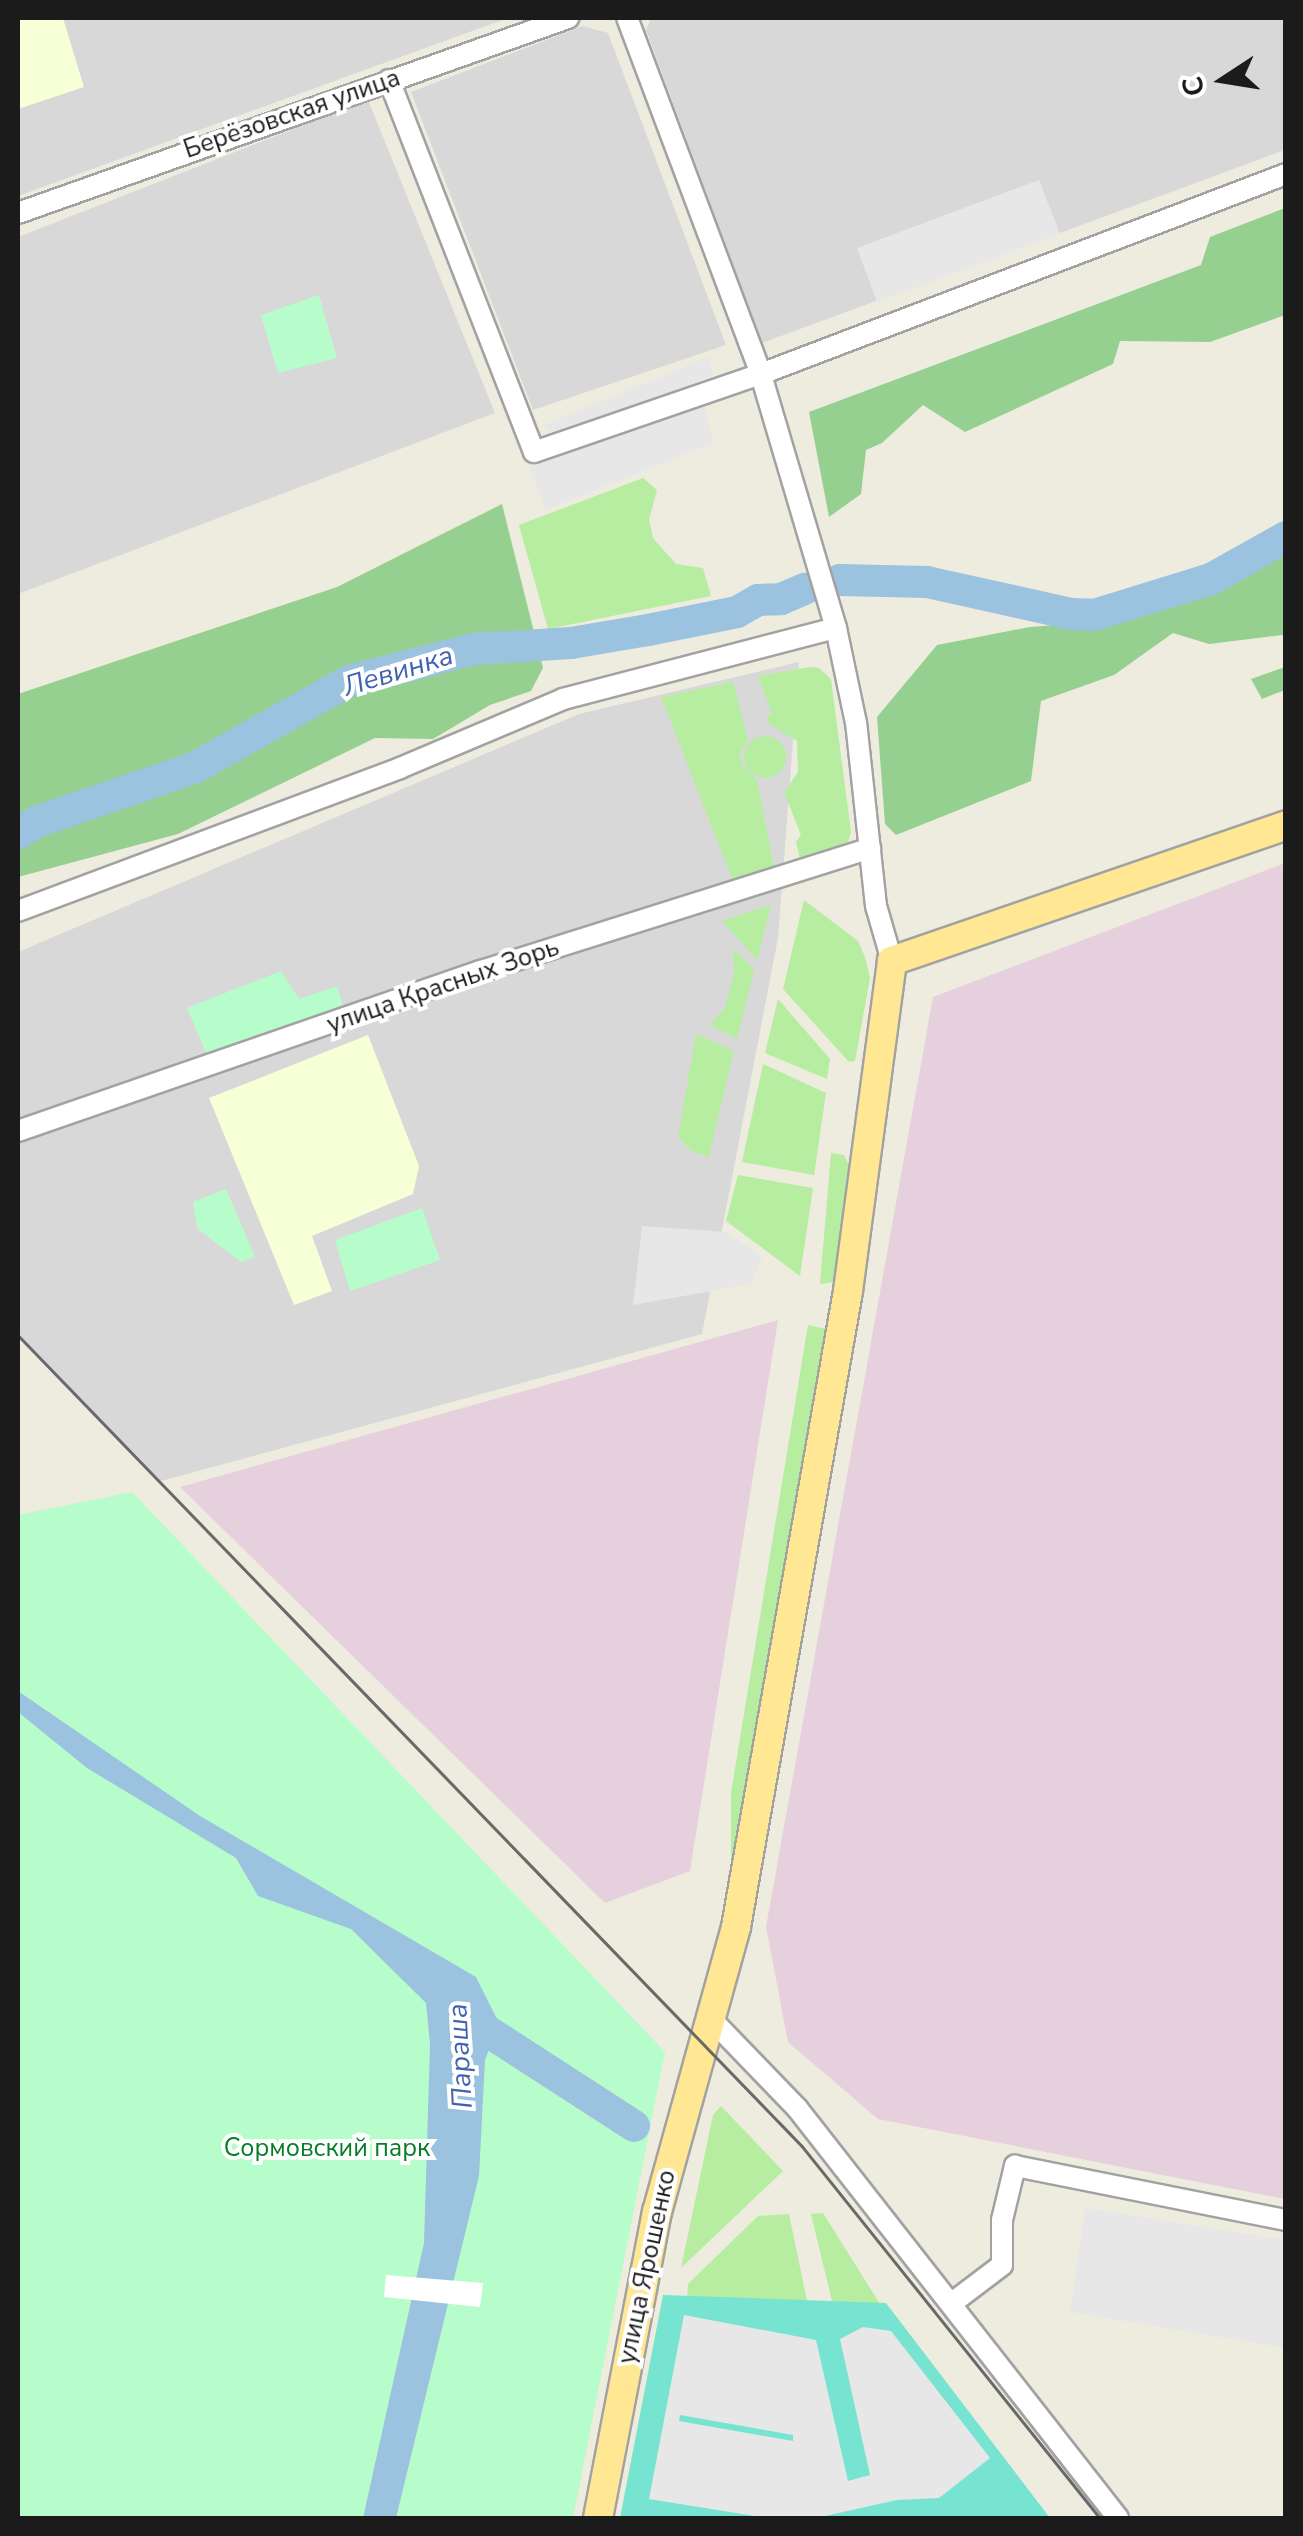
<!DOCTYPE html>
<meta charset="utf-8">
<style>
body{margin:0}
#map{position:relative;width:1303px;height:2536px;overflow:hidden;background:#edecdf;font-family:"Nunito Sans",sans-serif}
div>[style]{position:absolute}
.residential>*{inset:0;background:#d9d8d8}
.industrial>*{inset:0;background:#e7d0de}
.education>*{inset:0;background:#f7ffd7}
.grass>*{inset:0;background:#b6eda0}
.round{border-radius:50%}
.forest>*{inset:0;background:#96d090}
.park>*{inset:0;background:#b7fdcb}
.pitch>*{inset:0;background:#76e4d0}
.parking>*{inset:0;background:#e7e7e7}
.water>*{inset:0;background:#9bc2df}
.pier>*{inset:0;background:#fff}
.river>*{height:32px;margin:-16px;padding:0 16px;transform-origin:16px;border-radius:16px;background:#9bc2df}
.roads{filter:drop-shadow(2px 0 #a2a2a2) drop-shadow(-2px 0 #a2a2a2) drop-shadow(0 2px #a2a2a2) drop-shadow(0 -2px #a2a2a2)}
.minor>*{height:20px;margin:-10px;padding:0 10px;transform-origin:10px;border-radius:10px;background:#fff}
.major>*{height:28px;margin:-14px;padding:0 14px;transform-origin:14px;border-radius:14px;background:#ffe793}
.tram>*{height:2.5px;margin:-1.25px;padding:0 1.25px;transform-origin:1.25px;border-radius:1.25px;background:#696969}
span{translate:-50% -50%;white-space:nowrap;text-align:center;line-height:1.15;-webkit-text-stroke:8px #fff;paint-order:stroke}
.street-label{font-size:25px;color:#1b1b1b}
.park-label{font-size:25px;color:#047e27}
.water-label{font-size:28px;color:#4262b0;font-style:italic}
.frame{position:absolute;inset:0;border:20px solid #1b1b1b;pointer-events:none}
.north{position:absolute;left:1173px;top:30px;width:100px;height:100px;-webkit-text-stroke:8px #fff;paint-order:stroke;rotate:258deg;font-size:28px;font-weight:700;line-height:40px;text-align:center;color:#1b1b1b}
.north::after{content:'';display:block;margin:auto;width:35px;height:45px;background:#1b1b1b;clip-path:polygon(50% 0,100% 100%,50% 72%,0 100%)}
</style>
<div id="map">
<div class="residential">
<i style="clip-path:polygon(18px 18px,508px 18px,18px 196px)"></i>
<i style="clip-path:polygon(651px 18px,1285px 18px,1285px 145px,1282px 151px,762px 343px,646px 30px)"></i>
<i style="clip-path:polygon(583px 26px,608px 33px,726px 345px,533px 410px,411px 92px)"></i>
<i style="clip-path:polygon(368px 100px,495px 413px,18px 594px,18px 237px)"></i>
<i style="clip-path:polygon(799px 662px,778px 938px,702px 1334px,161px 1481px,18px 1335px,18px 952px,579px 714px)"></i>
</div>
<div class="industrial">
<i style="clip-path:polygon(1285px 863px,1285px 2199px,878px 2119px,788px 2042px,766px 1927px,933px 997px)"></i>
<i style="clip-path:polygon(778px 1320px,690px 1871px,605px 1903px,180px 1487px)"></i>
</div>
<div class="education">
<i style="clip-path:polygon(18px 18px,63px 18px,84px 87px,18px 109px)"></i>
<i style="clip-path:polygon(368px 1035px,419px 1166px,413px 1194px,312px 1236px,332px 1291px,294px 1305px,209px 1098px)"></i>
</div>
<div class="grass">
<i style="clip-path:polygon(643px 478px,657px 490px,649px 520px,653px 538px,676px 564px,703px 568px,711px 596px,548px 629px,519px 525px)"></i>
<i style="clip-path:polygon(810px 667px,819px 668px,831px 679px,851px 832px,848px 842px,800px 859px,796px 842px,801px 835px,784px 792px,798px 772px,797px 741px,769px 724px,767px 716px,772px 713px,758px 676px)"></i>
<i style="clip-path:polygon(733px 682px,748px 740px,740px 753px,743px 766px,757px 780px,775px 873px,735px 886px,661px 697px)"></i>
<i class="round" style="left:744px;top:736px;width:42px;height:42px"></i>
<i style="clip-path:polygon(804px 900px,858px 941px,865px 957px,870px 978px,855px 1061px,849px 1062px,783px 989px)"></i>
<i style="clip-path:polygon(771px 905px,757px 960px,722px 921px)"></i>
<i style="clip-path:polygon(733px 948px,754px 970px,737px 1039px,710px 1025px,725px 1007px,734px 974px)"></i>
<i style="clip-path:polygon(778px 999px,830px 1059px,827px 1079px,765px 1053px)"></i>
<i style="clip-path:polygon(696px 1034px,734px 1051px,709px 1157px,691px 1151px,678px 1137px)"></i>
<i style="clip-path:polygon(763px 1064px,826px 1093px,814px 1175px,742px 1162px)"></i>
<i style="clip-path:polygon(831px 1153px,844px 1155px,849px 1166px,840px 1274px,834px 1282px,820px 1284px)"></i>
<i style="clip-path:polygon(738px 1175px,813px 1188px,800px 1276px,726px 1221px)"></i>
<i style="clip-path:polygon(808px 1325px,831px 1330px,731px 1877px,731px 1793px)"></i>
<i style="clip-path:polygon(721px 2106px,783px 2171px,681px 2268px,713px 2115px)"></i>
<i style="clip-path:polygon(823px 2213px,890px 2320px,838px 2326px,811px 2214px)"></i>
<i style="clip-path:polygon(789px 2214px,813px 2330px,687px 2302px,688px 2284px,758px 2216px)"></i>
</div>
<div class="forest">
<i style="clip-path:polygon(1285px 208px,1285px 315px,1210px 342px,1120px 341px,1113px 364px,965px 432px,923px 405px,882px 443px,866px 450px,861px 494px,829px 517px,809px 412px,1201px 265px,1210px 237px)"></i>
<i style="clip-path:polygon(502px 504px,543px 668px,531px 691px,490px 705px,433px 739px,375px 738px,178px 834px,18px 877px,18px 694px,337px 587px)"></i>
<i style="clip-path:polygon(1285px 546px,1285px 641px,1283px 635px,1209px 644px,1173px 633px,1114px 675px,1041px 701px,1031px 781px,896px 835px,885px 824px,877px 717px,937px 645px,1030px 627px,1097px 622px,1216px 586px)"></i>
<i style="clip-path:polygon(1285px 667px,1285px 690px,1262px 699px,1251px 679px)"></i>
</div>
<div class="park">
<i style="clip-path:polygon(319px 295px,337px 358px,278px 373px,261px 315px)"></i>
<i style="clip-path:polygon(281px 971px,299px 999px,337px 986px,343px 1006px,207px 1055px,187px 1008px)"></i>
<i style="clip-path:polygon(226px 1189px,255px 1257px,241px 1262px,197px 1228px,193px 1202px)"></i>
<i style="clip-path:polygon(422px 1208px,440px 1260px,350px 1291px,335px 1240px)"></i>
<i style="clip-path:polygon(132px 1492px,665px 2052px,573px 2518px,18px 2518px,18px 1515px)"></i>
</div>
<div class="pitch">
<i style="clip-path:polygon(663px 2295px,886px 2303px,1050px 2518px,620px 2518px)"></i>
</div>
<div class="parking">
<i style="clip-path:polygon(1039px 180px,1060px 234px,877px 302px,857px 248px)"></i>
<i style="clip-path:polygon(708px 357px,713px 375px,578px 429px,550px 432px,542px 426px)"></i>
<i style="clip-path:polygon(704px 404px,714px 443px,546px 510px,526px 458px)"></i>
<i style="clip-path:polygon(642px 1226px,726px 1232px,762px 1257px,751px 1284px,633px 1305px)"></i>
<i style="clip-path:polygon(1085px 2208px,1285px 2240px,1285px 2348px,1070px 2312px)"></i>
<i style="clip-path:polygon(evenodd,684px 2315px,816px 2340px,848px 2481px,870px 2475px,840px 2339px,863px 2327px,891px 2331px,990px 2458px,939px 2498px,897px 2500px,816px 2518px,767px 2518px,649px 2499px,684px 2315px,680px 2415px,793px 2435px,793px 2441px,679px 2421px,680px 2415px)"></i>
</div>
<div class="water">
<i style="clip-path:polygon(18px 1691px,200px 1816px,476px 1977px,499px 2023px,485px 2060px,479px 2176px,396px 2518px,363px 2518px,424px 2243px,430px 2044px,426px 2003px,351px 1929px,258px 1896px,236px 1858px,87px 1768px,18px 1712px)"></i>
</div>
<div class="pier">
<i style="clip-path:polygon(386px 2275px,483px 2283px,480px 2307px,384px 2297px)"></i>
</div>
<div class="river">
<i style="left:840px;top:580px;width:87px;rotate:1.3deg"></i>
<i style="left:927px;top:582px;width:148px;rotate:12.5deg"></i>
<i style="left:1071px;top:614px;width:23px;rotate:2deg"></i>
<i style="left:1094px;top:615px;width:122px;rotate:-17.1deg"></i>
<i style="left:1211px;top:579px;width:86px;rotate:-29.2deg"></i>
<i style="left:18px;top:834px;width:22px;rotate:-34deg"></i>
<i style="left:36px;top:822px;width:167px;rotate:-18.9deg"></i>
<i style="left:194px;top:768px;width:178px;rotate:-29.3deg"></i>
<i style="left:349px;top:681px;width:129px;rotate:-14.4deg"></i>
<i style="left:474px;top:649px;width:97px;rotate:-3.5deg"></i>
<i style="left:571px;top:643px;width:78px;rotate:-9.6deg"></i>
<i style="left:648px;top:630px;width:91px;rotate:-11.4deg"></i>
<i style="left:737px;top:612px;width:24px;rotate:-30deg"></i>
<i style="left:758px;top:600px;width:23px;rotate:-2deg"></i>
<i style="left:781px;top:599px;width:26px;rotate:-23deg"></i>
<i style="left:461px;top:2014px;width:206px;rotate:32.9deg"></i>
</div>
<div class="roads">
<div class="minor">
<i style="left:389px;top:80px;width:399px;rotate:68.7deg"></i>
<i style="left:534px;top:452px;width:240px;rotate:-19deg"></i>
<i style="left:761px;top:374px;width:380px;rotate:-110.6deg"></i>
<i style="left:18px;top:213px;width:584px;rotate:-19.52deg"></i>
<i style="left:18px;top:911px;width:408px;rotate:-20.5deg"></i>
<i style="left:400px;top:768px;width:177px;rotate:-22.9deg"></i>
<i style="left:563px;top:699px;width:282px;rotate:-14.6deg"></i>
<i style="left:892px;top:961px;width:57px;rotate:-106.2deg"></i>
<i style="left:876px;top:906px;width:184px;rotate:-96.2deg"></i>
<i style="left:856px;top:723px;width:97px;rotate:-101.9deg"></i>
<i style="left:836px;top:628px;width:265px;rotate:-106.5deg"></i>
<i style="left:761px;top:374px;width:562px;rotate:-20.85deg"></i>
<i style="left:18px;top:1131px;width:490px;rotate:-19.1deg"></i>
<i style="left:481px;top:971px;width:408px;rotate:-17.5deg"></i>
<i style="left:712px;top:2020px;width:122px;rotate:46deg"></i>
<i style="left:797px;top:2108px;width:521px;rotate:51.94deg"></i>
<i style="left:952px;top:2303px;width:63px;rotate:-37.2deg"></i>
<i style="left:1002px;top:2265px;width:45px;rotate:-90deg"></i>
<i style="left:1002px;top:2220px;width:56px;rotate:-76.5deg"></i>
<i style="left:1015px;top:2166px;width:276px;rotate:11.3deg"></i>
</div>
<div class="major">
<i style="left:598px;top:2518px;width:312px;rotate:-79.1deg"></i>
<i style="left:657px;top:2212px;width:296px;rotate:-74.5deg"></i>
<i style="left:736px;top:1927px;width:646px;rotate:-80.01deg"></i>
<i style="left:848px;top:1291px;width:333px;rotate:-82.4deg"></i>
<i style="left:892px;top:961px;width:417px;rotate:-19deg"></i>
</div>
</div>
<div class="tram">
<i style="left:18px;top:1335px;width:1128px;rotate:45.97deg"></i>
<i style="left:802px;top:2146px;width:477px;rotate:51.3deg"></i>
</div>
<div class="street-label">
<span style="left:292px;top:114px;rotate:-19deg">Берёзовская улица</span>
<span style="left:443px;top:986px;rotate:-19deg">улица Красных Зорь</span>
<span style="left:647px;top:2267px;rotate:-78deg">улица Ярошенко</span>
</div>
<div class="park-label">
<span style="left:327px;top:2148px">Сормовский парк</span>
</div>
<div class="water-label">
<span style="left:398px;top:671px;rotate:-17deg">Левинка</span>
<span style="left:460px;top:2056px;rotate:-93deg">Параша</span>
</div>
<div class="frame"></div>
<div class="north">С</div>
</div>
